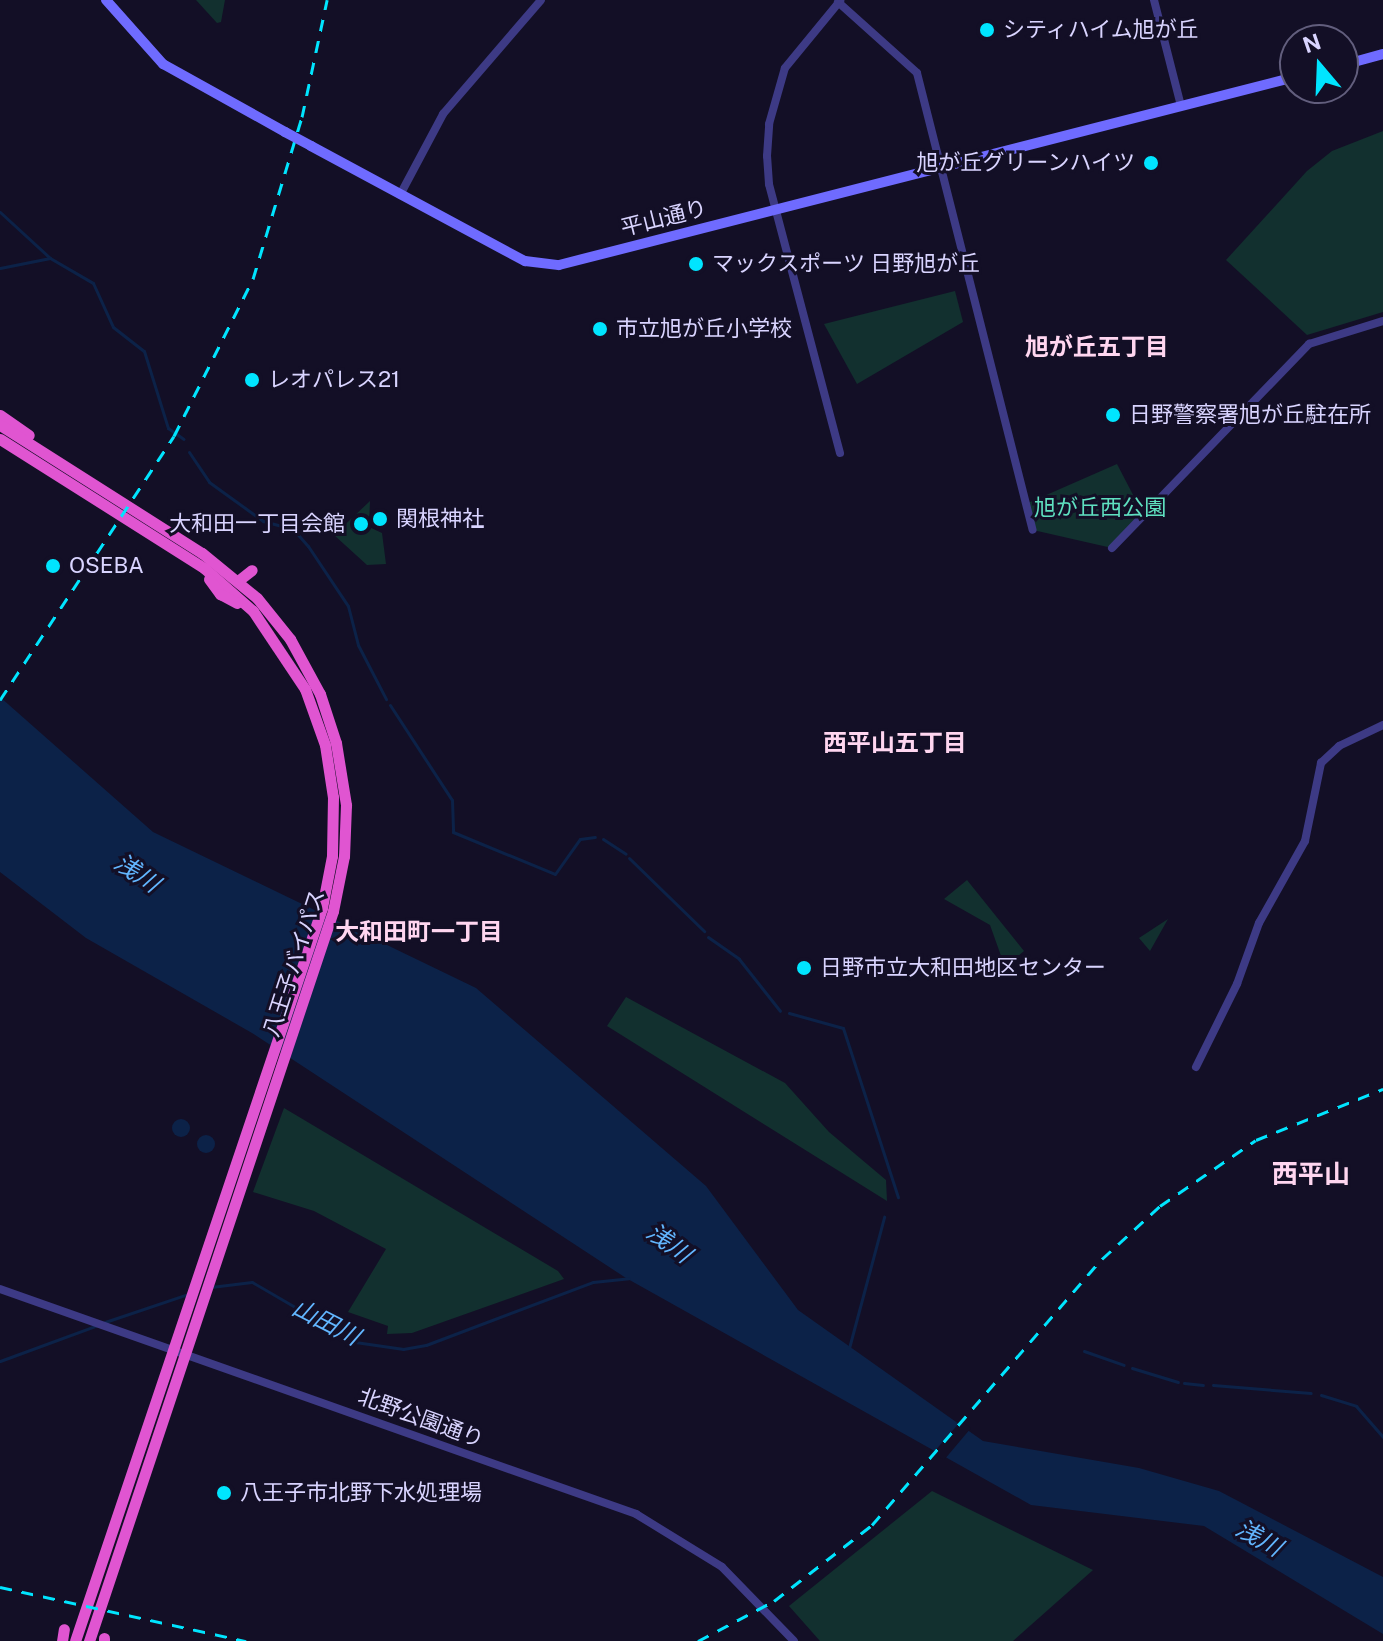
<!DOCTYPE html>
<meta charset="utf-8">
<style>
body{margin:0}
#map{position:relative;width:1383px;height:1641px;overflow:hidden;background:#130f26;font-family:"Public Sans","Noto Sans JP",sans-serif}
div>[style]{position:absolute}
.green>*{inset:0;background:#12302f}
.water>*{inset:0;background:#0c2248}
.round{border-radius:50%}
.pier>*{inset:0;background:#130f26}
.stream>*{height:3px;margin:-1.5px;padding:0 1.5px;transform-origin:1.5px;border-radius:1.5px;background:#0c2248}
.tertiary>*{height:8px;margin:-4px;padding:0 4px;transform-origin:4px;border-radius:4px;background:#3d3a85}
.secondary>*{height:10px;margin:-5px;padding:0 5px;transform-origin:5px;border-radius:5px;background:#6f6bff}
.trunk>*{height:11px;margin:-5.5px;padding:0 5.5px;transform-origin:5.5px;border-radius:5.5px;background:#e055d1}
.rail>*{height:3px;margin-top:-1.5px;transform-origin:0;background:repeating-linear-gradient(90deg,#00e5ff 0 12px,transparent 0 22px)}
.secondary-bridge>*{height:10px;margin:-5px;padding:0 5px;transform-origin:5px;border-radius:5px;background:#6f6bff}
.dots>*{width:22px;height:22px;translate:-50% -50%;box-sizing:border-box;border:4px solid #130f26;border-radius:50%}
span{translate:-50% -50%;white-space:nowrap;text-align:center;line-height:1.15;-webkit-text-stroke:6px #130f26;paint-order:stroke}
.poi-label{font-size:22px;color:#d9d4ff}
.left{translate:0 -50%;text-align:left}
.right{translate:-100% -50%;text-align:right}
.street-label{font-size:22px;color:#d9d4ff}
.park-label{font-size:22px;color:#5fe0c0}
.neighbourhood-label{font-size:24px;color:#ffd6f0;font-weight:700}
.water-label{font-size:24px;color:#62b6ff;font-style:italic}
.quarter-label{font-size:26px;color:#ffd6f0;font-weight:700}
.north{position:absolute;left:1279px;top:24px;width:80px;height:80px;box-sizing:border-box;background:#130f26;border:2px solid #625e7d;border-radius:50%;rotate:341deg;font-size:22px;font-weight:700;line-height:32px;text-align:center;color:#d9d4ff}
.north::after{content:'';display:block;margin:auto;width:28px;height:36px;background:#00e5ff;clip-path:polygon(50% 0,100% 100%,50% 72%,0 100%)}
</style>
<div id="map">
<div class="green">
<i style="clip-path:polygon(196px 0,225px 0,221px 22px,217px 23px)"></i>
<i style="clip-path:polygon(1383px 131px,1383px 312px,1307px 335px,1226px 260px,1307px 171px,1332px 151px)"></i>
<i style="clip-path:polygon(955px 291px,963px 322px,857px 384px,824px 324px)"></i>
<i style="clip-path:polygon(1117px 464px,1143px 514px,1112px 548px,1033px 530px,1028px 503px)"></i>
<i style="clip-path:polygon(370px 501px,369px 527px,382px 533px,386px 564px,367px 565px,334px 535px)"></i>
<i style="clip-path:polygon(967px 880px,1024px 951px,1005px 967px,990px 925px,944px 899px)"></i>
<i style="clip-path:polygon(1168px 919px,1150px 951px,1139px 938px)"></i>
<i style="clip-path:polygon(626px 997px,785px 1083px,829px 1132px,886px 1180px,887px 1201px,607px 1026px)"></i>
<i style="clip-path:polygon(284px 1108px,558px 1271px,564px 1279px,412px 1333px,387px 1334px,388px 1326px,348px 1312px,386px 1249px,314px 1211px,253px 1192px)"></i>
<i style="clip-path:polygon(932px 1491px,1093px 1570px,1013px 1641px,820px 1641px,789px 1606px)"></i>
</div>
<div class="water">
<i style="clip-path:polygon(0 697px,153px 832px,476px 988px,706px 1186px,798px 1310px,983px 1441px,1139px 1468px,1219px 1491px,1383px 1577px,1383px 1634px,1204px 1526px,1031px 1505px,626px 1278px,252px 1033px,86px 938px,0 872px)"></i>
<i class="round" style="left:172px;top:1119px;width:18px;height:18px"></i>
<i class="round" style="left:197px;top:1135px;width:18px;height:18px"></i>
</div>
<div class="pier">
<i style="clip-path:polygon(961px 1421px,971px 1428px,944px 1460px,933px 1453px)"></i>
</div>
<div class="stream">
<i style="left:0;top:212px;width:68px;rotate:42.6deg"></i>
<i style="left:0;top:268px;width:51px;rotate:-11.3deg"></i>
<i style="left:50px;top:258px;width:50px;rotate:30.2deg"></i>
<i style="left:93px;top:283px;width:48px;rotate:65.6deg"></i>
<i style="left:113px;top:327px;width:39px;rotate:38deg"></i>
<i style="left:144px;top:351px;width:81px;rotate:72.7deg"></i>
<i style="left:168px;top:428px;width:19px;rotate:35deg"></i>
<i style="left:189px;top:452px;width:36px;rotate:56deg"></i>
<i style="left:209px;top:482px;width:67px;rotate:35.8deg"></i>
<i style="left:263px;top:521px;width:31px;rotate:15deg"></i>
<i style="left:293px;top:529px;width:23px;rotate:49deg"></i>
<i style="left:308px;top:546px;width:72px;rotate:56.3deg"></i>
<i style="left:348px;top:606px;width:40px;rotate:75.6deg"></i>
<i style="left:358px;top:645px;width:61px;rotate:62.6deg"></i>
<i style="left:390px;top:705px;width:113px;rotate:56.9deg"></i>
<i style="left:452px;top:800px;width:32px;rotate:88deg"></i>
<i style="left:453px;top:832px;width:110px;rotate:22.4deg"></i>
<i style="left:555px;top:874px;width:43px;rotate:-54.5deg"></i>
<i style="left:580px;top:839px;width:15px;rotate:-8deg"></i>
<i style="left:603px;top:839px;width:27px;rotate:33deg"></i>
<i style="left:629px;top:858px;width:105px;rotate:44.2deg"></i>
<i style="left:708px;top:937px;width:38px;rotate:35deg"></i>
<i style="left:739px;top:959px;width:66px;rotate:51.7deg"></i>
<i style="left:789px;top:1013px;width:56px;rotate:15.5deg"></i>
<i style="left:843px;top:1028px;width:178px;rotate:72deg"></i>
<i style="left:211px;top:1287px;width:41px;rotate:-7deg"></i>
<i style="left:252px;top:1282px;width:119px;rotate:30.2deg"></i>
<i style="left:355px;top:1342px;width:49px;rotate:8.3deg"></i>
<i style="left:403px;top:1349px;width:23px;rotate:-10deg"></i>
<i style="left:426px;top:1345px;width:178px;rotate:-20.7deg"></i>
<i style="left:593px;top:1282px;width:36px;rotate:-6deg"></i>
<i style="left:105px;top:1322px;width:88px;rotate:-18.6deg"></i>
<i style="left:849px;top:1348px;width:136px;rotate:-75deg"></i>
<i style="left:1084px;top:1351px;width:42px;rotate:19.3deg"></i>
<i style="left:0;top:1361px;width:104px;rotate:-20.2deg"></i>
<i style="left:1132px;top:1368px;width:48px;rotate:16.9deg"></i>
<i style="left:1184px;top:1383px;width:19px;rotate:6deg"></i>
<i style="left:1213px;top:1385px;width:98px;rotate:4.7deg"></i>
<i style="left:1321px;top:1395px;width:37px;rotate:17deg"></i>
<i style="left:1356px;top:1406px;width:41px;rotate:48.9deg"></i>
</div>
<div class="tertiary">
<i style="left:1154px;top:0;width:109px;rotate:75.7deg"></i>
<i style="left:838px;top:2px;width:106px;rotate:41.9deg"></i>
<i style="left:917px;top:73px;width:471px;rotate:75.8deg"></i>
<i style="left:400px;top:195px;width:92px;rotate:-62deg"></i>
<i style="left:443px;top:114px;width:150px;rotate:-49.3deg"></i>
<i style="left:840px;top:453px;width:278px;rotate:-104.8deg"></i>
<i style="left:769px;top:184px;width:28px;rotate:-94deg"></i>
<i style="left:767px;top:156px;width:32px;rotate:-86deg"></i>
<i style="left:769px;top:124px;width:58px;rotate:-74.1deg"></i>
<i style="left:785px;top:68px;width:87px;rotate:-50.6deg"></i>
<i style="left:1112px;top:548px;width:284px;rotate:-46deg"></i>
<i style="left:1309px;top:344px;width:77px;rotate:-17.3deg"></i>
<i style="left:1196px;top:1067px;width:93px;rotate:-63.7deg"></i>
<i style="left:1237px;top:984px;width:65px;rotate:-70.2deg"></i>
<i style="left:1259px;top:923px;width:94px;rotate:-60.7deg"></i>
<i style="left:1305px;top:841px;width:80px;rotate:-78.4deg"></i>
<i style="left:1321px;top:763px;width:25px;rotate:-43deg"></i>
<i style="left:1339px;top:746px;width:49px;rotate:-25.5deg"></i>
<i style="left:0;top:1289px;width:675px;rotate:19.48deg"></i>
<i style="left:636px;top:1514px;width:101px;rotate:31.6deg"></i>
<i style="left:722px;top:1567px;width:103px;rotate:45.8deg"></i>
</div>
<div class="secondary">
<i style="left:106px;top:0;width:86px;rotate:48.3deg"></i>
<i style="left:163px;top:64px;width:140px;rotate:29.1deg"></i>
<i style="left:1343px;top:65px;width:41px;rotate:-15.4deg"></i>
<i style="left:311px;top:146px;width:243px;rotate:28.3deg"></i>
<i style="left:525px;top:261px;width:34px;rotate:7deg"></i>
<i style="left:559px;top:265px;width:760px;rotate:-14.33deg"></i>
</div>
<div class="trunk">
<i style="left:0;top:415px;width:35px;rotate:35deg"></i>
<i style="left:0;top:425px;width:239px;rotate:32.4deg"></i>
<i style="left:202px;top:553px;width:71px;rotate:39.3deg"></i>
<i style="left:257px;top:598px;width:53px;rotate:51.2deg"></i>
<i style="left:290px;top:639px;width:63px;rotate:61.4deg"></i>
<i style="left:320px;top:694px;width:52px;rotate:71.9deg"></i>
<i style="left:336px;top:743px;width:63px;rotate:80.8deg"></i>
<i style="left:346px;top:805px;width:51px;rotate:92.2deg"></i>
<i style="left:344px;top:856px;width:56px;rotate:101.3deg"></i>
<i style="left:333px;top:911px;width:770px;rotate:108.48deg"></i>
<i style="left:0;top:439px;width:241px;rotate:32.3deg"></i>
<i style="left:204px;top:568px;width:65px;rotate:41.3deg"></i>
<i style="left:253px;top:611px;width:94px;rotate:56.3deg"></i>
<i style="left:305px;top:689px;width:59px;rotate:70.3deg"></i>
<i style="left:325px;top:745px;width:53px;rotate:81.3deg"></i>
<i style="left:333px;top:797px;width:59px;rotate:91deg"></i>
<i style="left:332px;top:856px;width:53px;rotate:100.9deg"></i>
<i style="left:322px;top:908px;width:773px;rotate:108.62deg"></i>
<i style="left:209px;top:579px;width:19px;rotate:54deg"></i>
<i style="left:220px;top:594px;width:19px;rotate:28deg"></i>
<i style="left:239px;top:580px;width:16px;rotate:-38deg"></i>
<i style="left:62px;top:1641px;width:12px;rotate:-81deg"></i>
<i style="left:104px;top:1641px;width:3px;rotate:-90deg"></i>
</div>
<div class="rail">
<i style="left:0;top:700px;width:316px;rotate:-56.6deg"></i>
<i style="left:174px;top:436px;width:176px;rotate:-63.3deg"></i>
<i style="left:253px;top:279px;width:169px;rotate:-73.2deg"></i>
<i style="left:302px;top:117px;width:120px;rotate:-77.9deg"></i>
<i style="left:0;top:1587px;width:252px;rotate:12.4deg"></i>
<i style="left:698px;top:1641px;width:86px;rotate:-27.8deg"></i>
<i style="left:774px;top:1601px;width:124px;rotate:-37.8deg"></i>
<i style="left:872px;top:1525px;width:352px;rotate:-49.2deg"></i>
<i style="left:1102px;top:1259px;width:79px;rotate:-42.4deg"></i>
<i style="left:1160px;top:1206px;width:116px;rotate:-34.5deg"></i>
<i style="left:1256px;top:1140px;width:137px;rotate:-21.9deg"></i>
</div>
<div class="secondary-bridge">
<i style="left:285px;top:132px;width:30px;rotate:28deg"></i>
</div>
<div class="dots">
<i style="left:987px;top:30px;background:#00e5ff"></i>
<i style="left:1151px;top:163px;background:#00e5ff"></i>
<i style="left:696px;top:264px;background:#00e5ff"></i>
<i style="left:600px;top:329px;background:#00e5ff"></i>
<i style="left:252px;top:380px;background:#00e5ff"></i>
<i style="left:1113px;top:415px;background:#00e5ff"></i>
<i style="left:380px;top:519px;background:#00e5ff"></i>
<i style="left:361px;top:524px;background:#00e5ff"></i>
<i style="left:53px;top:566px;background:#00e5ff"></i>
<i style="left:804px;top:968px;background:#00e5ff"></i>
<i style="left:224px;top:1493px;background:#00e5ff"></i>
</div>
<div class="poi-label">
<span class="left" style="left:1003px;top:30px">シティハイム旭が丘</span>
<span class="right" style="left:1135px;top:163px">旭が丘グリーンハイツ</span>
<span class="left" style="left:712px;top:264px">マックスポーツ 日野旭が丘</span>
<span class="left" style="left:616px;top:329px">市立旭が丘小学校</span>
<span class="left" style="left:268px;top:380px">レオパレス21</span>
<span class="left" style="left:1129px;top:415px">日野警察署旭が丘駐在所</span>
<span class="left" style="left:396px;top:519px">関根神社</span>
<span class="right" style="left:345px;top:524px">大和田一丁目会館</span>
<span class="left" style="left:69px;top:566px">OSEBA</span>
<span class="left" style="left:820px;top:968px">日野市立大和田地区センター</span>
<span class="left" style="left:240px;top:1493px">八王子市北野下水処理場</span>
</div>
<div class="street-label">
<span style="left:664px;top:218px;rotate:-14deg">平山通り</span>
<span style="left:294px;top:963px;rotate:-72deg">八王子バイパス</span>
<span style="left:421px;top:1418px;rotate:20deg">北野公園通り</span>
</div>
<div class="park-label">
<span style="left:1100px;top:508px">旭が丘西公園</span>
</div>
<div class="neighbourhood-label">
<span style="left:1097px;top:347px">旭が丘五丁目</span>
<span style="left:895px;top:743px">西平山五丁目</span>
<span style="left:419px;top:932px">大和田町一丁目</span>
</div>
<div class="water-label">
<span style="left:137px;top:873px;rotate:34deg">浅川</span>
<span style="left:669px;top:1243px;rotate:36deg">浅川</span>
<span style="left:326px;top:1322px;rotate:27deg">山田川</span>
<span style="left:1259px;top:1538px;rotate:29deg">浅川</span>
</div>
<div class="quarter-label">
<span style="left:1311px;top:1174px">西平山</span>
</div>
<div class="north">N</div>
</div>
